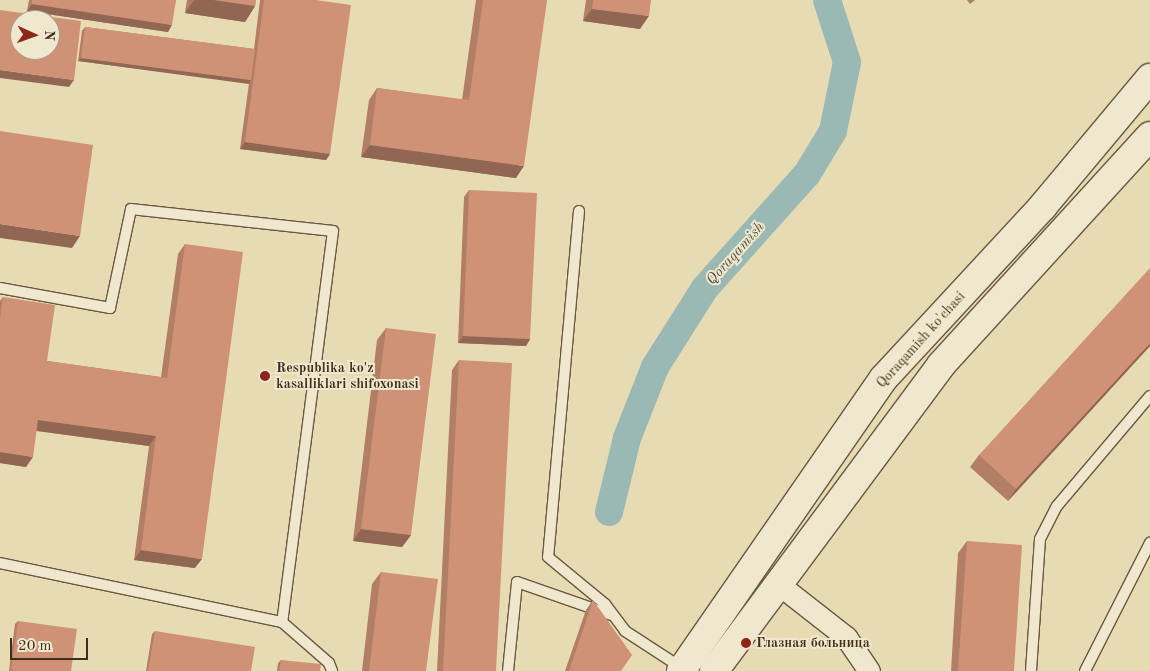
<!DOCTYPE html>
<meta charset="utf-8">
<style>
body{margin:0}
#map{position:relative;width:1150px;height:671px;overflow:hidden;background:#e7dbb3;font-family:"Old Standard TT",serif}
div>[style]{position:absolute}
.canal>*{height:28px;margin:-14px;padding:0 14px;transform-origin:14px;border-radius:14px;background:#9ab9b5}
.roads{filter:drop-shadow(1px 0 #6a5841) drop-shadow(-1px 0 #6a5841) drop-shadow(0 1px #6a5841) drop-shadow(0 -1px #6a5841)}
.service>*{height:10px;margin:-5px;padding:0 5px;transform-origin:5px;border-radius:5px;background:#efe8ce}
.minor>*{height:21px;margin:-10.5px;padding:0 10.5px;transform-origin:10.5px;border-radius:10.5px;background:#efe8ce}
.secondary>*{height:28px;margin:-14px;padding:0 14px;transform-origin:14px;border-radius:14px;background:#efe8ce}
.wall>*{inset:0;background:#b27e65}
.shaded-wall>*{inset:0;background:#916653}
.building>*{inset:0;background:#cf9276}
.dots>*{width:14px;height:14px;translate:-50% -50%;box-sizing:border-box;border:2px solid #efe8ce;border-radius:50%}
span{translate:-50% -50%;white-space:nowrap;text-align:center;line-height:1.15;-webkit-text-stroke:4px #efe8ce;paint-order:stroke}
.street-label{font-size:14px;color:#402d1b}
.poi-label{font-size:14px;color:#402d1b;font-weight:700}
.left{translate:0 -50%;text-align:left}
.water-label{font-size:15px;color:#565042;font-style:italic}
.north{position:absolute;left:10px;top:10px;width:50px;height:50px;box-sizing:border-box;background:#efe8ce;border:1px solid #a99d86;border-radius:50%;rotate:92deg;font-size:14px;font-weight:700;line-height:20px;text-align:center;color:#402d1b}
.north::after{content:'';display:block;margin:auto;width:18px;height:22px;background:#8f2418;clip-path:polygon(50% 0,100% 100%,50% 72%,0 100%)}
.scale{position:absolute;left:10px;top:638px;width:78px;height:22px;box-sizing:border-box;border:2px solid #402d1b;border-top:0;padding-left:6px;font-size:15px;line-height:18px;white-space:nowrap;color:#402d1b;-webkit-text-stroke:4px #efe8ce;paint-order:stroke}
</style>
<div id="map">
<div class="canal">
<i style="left:609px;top:512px;width:76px;rotate:-76.3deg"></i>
<i style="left:627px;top:438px;width:76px;rotate:-68.5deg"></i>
<i style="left:655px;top:367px;width:93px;rotate:-57.7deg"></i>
<i style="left:705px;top:288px;width:153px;rotate:-48.2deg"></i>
<i style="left:807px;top:174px;width:50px;rotate:-58.8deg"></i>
<i style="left:833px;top:131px;width:70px;rotate:-78.5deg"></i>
<i style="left:847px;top:62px;width:65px;rotate:-107.9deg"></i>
</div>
<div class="roads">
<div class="service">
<i style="left:579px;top:211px;width:347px;rotate:95.1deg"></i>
<i style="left:548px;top:557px;width:74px;rotate:39.5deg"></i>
<i style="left:605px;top:604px;width:34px;rotate:53deg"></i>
<i style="left:625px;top:631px;width:68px;rotate:33deg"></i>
<i style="left:0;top:288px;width:112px;rotate:10.3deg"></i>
<i style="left:110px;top:308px;width:101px;rotate:-78deg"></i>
<i style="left:131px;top:209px;width:203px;rotate:6.2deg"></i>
<i style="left:333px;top:231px;width:394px;rotate:97.4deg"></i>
<i style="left:282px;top:622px;width:288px;rotate:-168.2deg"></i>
<i style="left:282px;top:622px;width:62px;rotate:41.1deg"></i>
<i style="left:329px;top:663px;width:9px;rotate:69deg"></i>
<i style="left:508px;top:671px;width:89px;rotate:-84.2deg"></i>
<i style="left:517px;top:582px;width:101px;rotate:19.2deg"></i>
<i style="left:1031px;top:671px;width:132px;rotate:-86.1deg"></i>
<i style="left:1040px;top:539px;width:37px;rotate:-63deg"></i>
<i style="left:1057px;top:506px;width:144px;rotate:-49.8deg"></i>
<i style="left:1085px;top:671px;width:144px;rotate:-63.1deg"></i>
</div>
<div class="minor">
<i style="left:777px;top:583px;width:88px;rotate:38deg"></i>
<i style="left:846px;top:637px;width:41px;rotate:55.9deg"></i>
</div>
<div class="secondary">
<i style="left:681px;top:671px;width:356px;rotate:-55.3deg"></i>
<i style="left:884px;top:378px;width:234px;rotate:-47.2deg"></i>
<i style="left:1043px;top:206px;width:167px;rotate:-50.1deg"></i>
<i style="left:714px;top:671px;width:381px;rotate:-53.4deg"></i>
<i style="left:941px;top:365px;width:310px;rotate:-47.6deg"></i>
</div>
</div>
<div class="wall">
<i style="clip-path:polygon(29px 0,176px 0,168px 32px,27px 11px)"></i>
<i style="clip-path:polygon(187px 0,256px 0,255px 6px,245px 22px,185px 13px)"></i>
<i style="clip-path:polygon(260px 0,316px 0,330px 154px,326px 160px,240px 149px,249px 83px,78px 61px,82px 31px,85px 27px,254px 49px)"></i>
<i style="clip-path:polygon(476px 0,547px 0,516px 178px,361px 157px,369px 100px,377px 88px,462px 100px)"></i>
<i style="clip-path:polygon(586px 0,651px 0,640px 29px,583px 21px)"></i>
<i style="clip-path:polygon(967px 0,975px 0,970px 4px)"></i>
<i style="clip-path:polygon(469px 190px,530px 339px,526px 346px,458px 343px,464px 197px)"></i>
<i style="clip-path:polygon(185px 244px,195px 568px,134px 560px,149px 446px,36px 431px,26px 467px,0 463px,0 301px,3px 297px,47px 361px,161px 377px,178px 254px)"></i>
<i style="clip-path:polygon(386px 328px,411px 535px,402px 547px,353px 541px,377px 340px)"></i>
<i style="clip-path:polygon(1150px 346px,1008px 501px,970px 467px,979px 455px)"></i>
<i style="clip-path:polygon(459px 360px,496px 671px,437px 671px,452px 370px)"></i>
<i style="clip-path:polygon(967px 541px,1014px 671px,951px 671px,958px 553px)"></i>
<i style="clip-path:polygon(381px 572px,426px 671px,362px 671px,372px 584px)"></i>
<i style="clip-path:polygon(593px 600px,621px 671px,565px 671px,586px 610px)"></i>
<i style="clip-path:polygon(18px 621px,71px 671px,9px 671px,15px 624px)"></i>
<i style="clip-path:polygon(155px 631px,251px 671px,146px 671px,152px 634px)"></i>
<i style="clip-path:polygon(281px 660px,320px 671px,277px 671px,278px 663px)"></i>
</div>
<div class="shaded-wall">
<i style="clip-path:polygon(194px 0,214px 0,255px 6px,245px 22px,185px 13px)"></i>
<i style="clip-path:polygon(32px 4px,172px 25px,168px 32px,27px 11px)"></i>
<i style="clip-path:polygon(592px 9px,649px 16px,640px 29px,583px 21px)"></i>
<i style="clip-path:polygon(81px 58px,251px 80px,249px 84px,78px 61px)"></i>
<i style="clip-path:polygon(0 70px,74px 80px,69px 87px,0 78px)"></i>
<i style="clip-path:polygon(245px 142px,330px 154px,326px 160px,240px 149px)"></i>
<i style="clip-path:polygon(370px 145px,524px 166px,516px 178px,361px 157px)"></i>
<i style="clip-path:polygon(0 224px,80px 236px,72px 248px,0 238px)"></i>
<i style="clip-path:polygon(463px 336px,530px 339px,526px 346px,458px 343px)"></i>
<i style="clip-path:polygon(1150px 343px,1150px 346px,1008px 501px,1016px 489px)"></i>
<i style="clip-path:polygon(38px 420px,156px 436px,149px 446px,31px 430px)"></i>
<i style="clip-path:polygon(0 452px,33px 457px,26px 467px,0 463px)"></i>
<i style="clip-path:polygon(361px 529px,411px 535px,402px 547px,353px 541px)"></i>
<i style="clip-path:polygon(141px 550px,202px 559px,195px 568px,134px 560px)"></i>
</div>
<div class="building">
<i style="clip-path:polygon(32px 0,176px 0,172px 25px,32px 4px)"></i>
<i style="clip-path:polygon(214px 0,256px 0,255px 6px)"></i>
<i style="clip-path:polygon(264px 0,316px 0,351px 5px,330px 154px,245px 142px)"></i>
<i style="clip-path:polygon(483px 0,547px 0,524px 166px,370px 145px,377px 88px,469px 100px)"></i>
<i style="clip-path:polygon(593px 0,651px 0,649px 16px,592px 9px)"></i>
<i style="clip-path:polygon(evenodd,0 10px,81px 21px,74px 80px,0 70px,0 10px,20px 20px,50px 20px,50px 50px,20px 50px,20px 20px)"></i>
<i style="clip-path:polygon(85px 27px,255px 49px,251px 80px,81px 58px)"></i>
<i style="clip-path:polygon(0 131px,93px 145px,80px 236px,0 224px)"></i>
<i style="clip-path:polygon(469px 190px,537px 193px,530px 339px,463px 336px)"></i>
<i style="clip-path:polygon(185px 244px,243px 252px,202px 559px,141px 550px,156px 436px,38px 420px,33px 457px,0 452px,0 318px,3px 297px,55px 305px,47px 361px,167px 378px)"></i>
<i style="clip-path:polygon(1150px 268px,1150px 343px,1016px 489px,979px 455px)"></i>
<i style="clip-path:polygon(386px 328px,436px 334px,411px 535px,361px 529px)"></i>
<i style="clip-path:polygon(459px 360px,512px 363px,496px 671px,443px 671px)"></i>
<i style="clip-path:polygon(967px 541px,1022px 545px,1014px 671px,958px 671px)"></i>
<i style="clip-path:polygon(381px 572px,438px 579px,426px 671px,369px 671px)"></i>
<i style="clip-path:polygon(593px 600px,632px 655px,621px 671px,569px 671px)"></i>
<i style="clip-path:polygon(18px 621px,77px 629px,71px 671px,17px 671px,11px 670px)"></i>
<i style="clip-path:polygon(155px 631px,255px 647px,251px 671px,148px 671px)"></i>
<i style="clip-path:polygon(281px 660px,321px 664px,320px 671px,279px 671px)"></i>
</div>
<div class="dots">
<i style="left:265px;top:376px;background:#8f2418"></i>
<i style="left:746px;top:643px;background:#8f2418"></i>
</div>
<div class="street-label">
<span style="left:921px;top:340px;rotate:-48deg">Qoraqamish ko'chasi</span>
</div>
<div class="poi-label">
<span class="left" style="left:276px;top:376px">Respublika ko'z<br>kasalliklari shifoxonasi</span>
<span class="left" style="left:756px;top:643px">Глазная больница</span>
</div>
<div class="water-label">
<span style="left:736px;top:254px;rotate:-48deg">Qoraqamish</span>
</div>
<div class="north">N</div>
<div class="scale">20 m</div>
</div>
